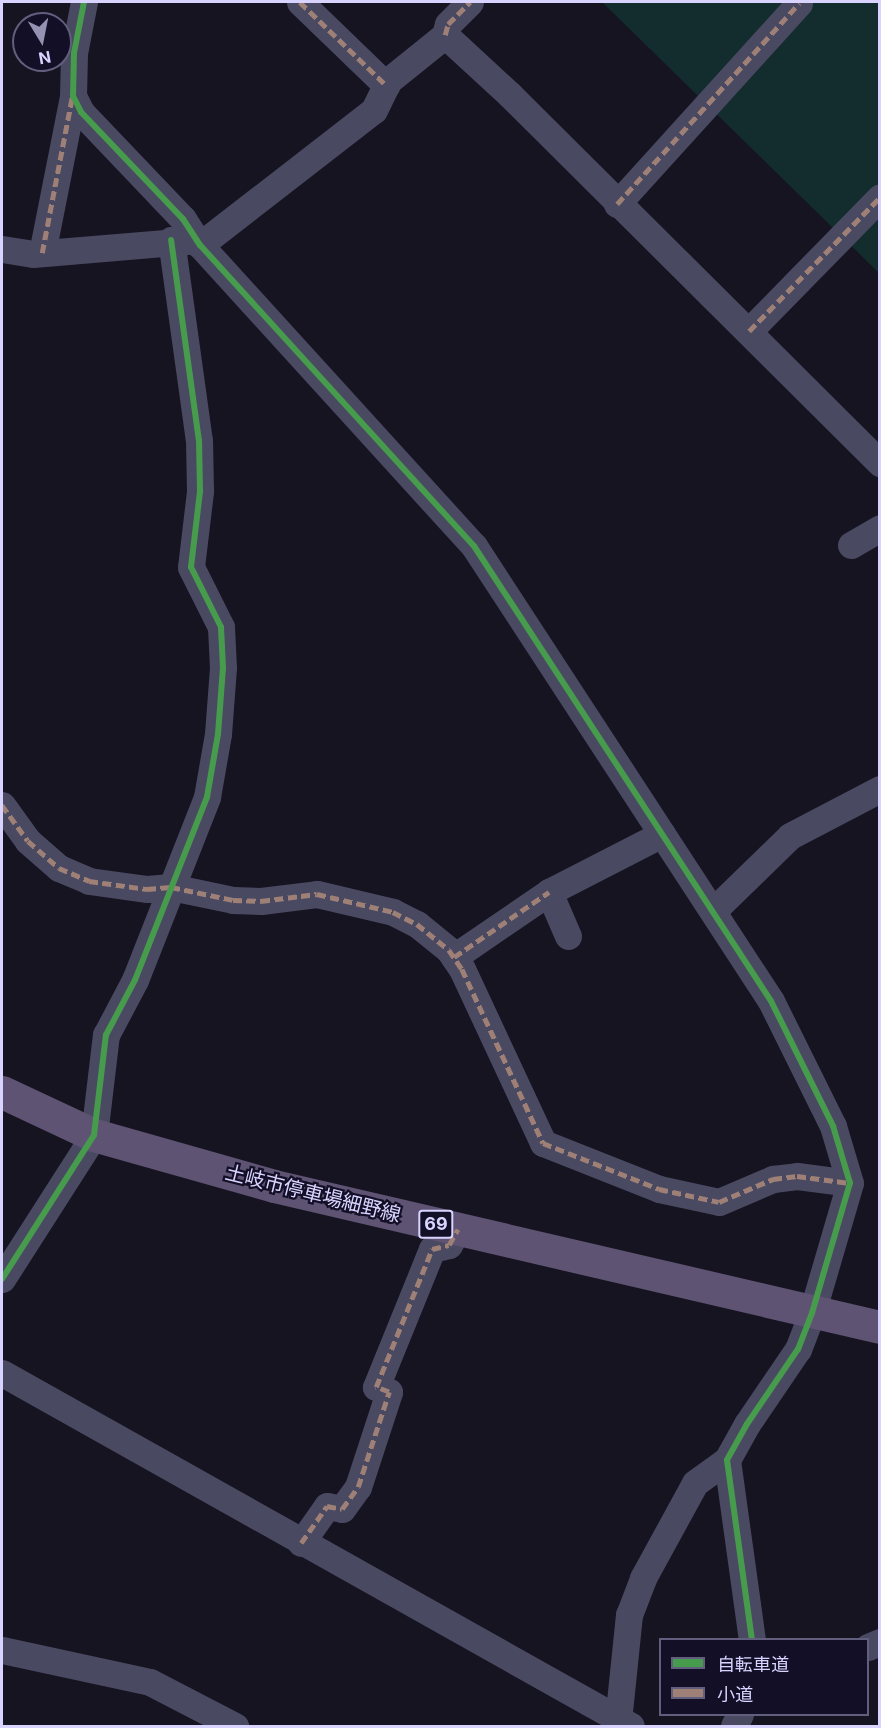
<!DOCTYPE html>
<meta charset="utf-8">
<style>
body{margin:0}
#map{position:relative;width:881px;height:1728px;overflow:hidden;background:#161421;font-family:Inter,"Noto Sans JP",sans-serif}
div>[style]{position:absolute}
.green>*{inset:0;background:#132c2d}
.minor>*{height:27px;margin:-13.5px;padding:0 13.5px;transform-origin:13.5px;border-radius:13.5px;background:#4a4962}
.primary>*{height:33px;margin:-16.5px;padding:0 16.5px;transform-origin:16.5px;border-radius:16.5px;background:#5e5373}
.quiet>*{height:4.5px;margin-top:-2.25px;transform-origin:0;background:repeating-linear-gradient(90deg,#9e8076 0 9px,transparent 0 13.5px)}
.cycleway>*{height:6px;margin:-3px;padding:0 3px;transform-origin:3px;border-radius:3px;background:#469c4c}
span{translate:-50% -50%;white-space:nowrap;text-align:center;line-height:1.15;-webkit-text-stroke:4.5px #130f26;paint-order:stroke}
.shield-label span{padding:2px 4px;background:#130f26;border:2px solid;border-radius:4px;-webkit-text-stroke-width:0}
.shield-label{font-size:18px;color:#d9d4ff;font-weight:700}
.street-label{font-size:20px;color:#d9d4ff}
.frame{position:absolute;inset:0;border:3px solid #d9d4ff;pointer-events:none}
.legend{position:absolute;left:659px;top:1638px;width:210px;height:78px;box-sizing:border-box;background:#130f26;border:2px solid #625e7d;margin:0;padding:8px 10px;list-style:none;font-size:18px;color:#d9d4ff}
.legend li{display:flex;align-items:center;gap:12px;height:30px}
.legend b{width:30px;border:2px solid #625e7d}
.north{position:absolute;left:12px;top:12px;width:60px;height:60px;box-sizing:border-box;background:#130f26;border:2px solid #625e7d;border-radius:50%;rotate:170deg;font-size:16px;font-weight:700;line-height:24px;text-align:center;color:#d9d4ff}
.north::after{content:'';display:block;margin:auto;width:21px;height:27px;background:#9591b1;clip-path:polygon(50% 0,100% 100%,50% 72%,0 100%)}
</style>
<div id="map">
<div class="green">
<i style="clip-path:polygon(602px 2px,879px 2px,879px 273px)"></i>
</div>
<div class="minor">
<i style="left:84px;top:2px;width:52px;rotate:101.1deg"></i>
<i style="left:74px;top:53px;width:43px;rotate:91.3deg"></i>
<i style="left:73px;top:96px;width:18px;rotate:63deg"></i>
<i style="left:81px;top:112px;width:148px;rotate:46.4deg"></i>
<i style="left:183px;top:219px;width:31px;rotate:57deg"></i>
<i style="left:200px;top:245px;width:407px;rotate:47.7deg"></i>
<i style="left:474px;top:546px;width:543px;rotate:56.87deg"></i>
<i style="left:771px;top:1001px;width:140px;rotate:63.6deg"></i>
<i style="left:833px;top:1126px;width:59px;rotate:73.4deg"></i>
<i style="left:850px;top:1183px;width:135px;rotate:106.3deg"></i>
<i style="left:812px;top:1313px;width:39px;rotate:111deg"></i>
<i style="left:798px;top:1349px;width:91px;rotate:124.2deg"></i>
<i style="left:747px;top:1424px;width:41px;rotate:119.1deg"></i>
<i style="left:727px;top:1460px;width:182px;rotate:82.1deg"></i>
<i style="left:300px;top:2px;width:120px;rotate:44deg"></i>
<i style="left:445px;top:35px;width:11px;rotate:-75deg"></i>
<i style="left:448px;top:24px;width:31px;rotate:-45deg"></i>
<i style="left:617px;top:204px;width:271px;rotate:-47.8deg"></i>
<i style="left:200px;top:245px;width:220px;rotate:-37.8deg"></i>
<i style="left:374px;top:110px;width:32px;rotate:-64deg"></i>
<i style="left:388px;top:81px;width:73px;rotate:-38.9deg"></i>
<i style="left:445px;top:35px;width:88px;rotate:42.7deg"></i>
<i style="left:510px;top:95px;width:522px;rotate:44.84deg"></i>
<i style="left:2px;top:249px;width:31px;rotate:9deg"></i>
<i style="left:33px;top:254px;width:157px;rotate:-4.8deg"></i>
<i style="left:42px;top:253px;width:160px;rotate:-78.8deg"></i>
<i style="left:749px;top:331px;width:187px;rotate:-45.6deg"></i>
<i style="left:851px;top:545px;width:34px;rotate:-30deg"></i>
<i style="left:2px;top:805px;width:44px;rotate:54.2deg"></i>
<i style="left:28px;top:841px;width:41px;rotate:41.1deg"></i>
<i style="left:59px;top:868px;width:33px;rotate:23deg"></i>
<i style="left:89px;top:881px;width:59px;rotate:7.9deg"></i>
<i style="left:147px;top:889px;width:24px;rotate:-5deg"></i>
<i style="left:171px;top:887px;width:63px;rotate:11.8deg"></i>
<i style="left:233px;top:900px;width:28px;rotate:2deg"></i>
<i style="left:261px;top:901px;width:56px;rotate:-7.1deg"></i>
<i style="left:317px;top:894px;width:78px;rotate:13.3deg"></i>
<i style="left:393px;top:912px;width:27px;rotate:27deg"></i>
<i style="left:417px;top:924px;width:41px;rotate:39.1deg"></i>
<i style="left:449px;top:950px;width:23px;rotate:56deg"></i>
<i style="left:462px;top:969px;width:192px;rotate:65deg"></i>
<i style="left:543px;top:1143px;width:125px;rotate:21.6deg"></i>
<i style="left:659px;top:1189px;width:61px;rotate:12.2deg"></i>
<i style="left:719px;top:1202px;width:59px;rotate:-23.1deg"></i>
<i style="left:773px;top:1179px;width:24px;rotate:-7deg"></i>
<i style="left:797px;top:1176px;width:53px;rotate:7.5deg"></i>
<i style="left:713px;top:911px;width:107px;rotate:-44.2deg"></i>
<i style="left:790px;top:836px;width:102px;rotate:-27.6deg"></i>
<i style="left:568px;top:936px;width:48px;rotate:-113.4deg"></i>
<i style="left:549px;top:892px;width:127px;rotate:-27.2deg"></i>
<i style="left:454px;top:957px;width:115px;rotate:-34.4deg"></i>
<i style="left:2px;top:1279px;width:171px;rotate:-57.4deg"></i>
<i style="left:94px;top:1135px;width:101px;rotate:-83.2deg"></i>
<i style="left:106px;top:1035px;width:62px;rotate:-62.2deg"></i>
<i style="left:135px;top:980px;width:197px;rotate:-68.5deg"></i>
<i style="left:207px;top:797px;width:64px;rotate:-80.1deg"></i>
<i style="left:218px;top:734px;width:66px;rotate:-85.7deg"></i>
<i style="left:223px;top:668px;width:41px;rotate:-92.8deg"></i>
<i style="left:221px;top:627px;width:67px;rotate:-116.6deg"></i>
<i style="left:191px;top:567px;width:77px;rotate:-83.2deg"></i>
<i style="left:200px;top:491px;width:50px;rotate:-91.1deg"></i>
<i style="left:199px;top:441px;width:203px;rotate:-97.9deg"></i>
<i style="left:2px;top:1373px;width:721px;rotate:29.3deg"></i>
<i style="left:301px;top:1543px;width:45px;rotate:-54.9deg"></i>
<i style="left:327px;top:1506px;width:15px;rotate:11deg"></i>
<i style="left:342px;top:1509px;width:27px;rotate:-54deg"></i>
<i style="left:358px;top:1487px;width:100px;rotate:-71.9deg"></i>
<i style="left:389px;top:1392px;width:14px;rotate:-159deg"></i>
<i style="left:376px;top:1387px;width:149px;rotate:-67.9deg"></i>
<i style="left:432px;top:1249px;width:17px;rotate:-13deg"></i>
<i style="left:449px;top:1245px;width:18px;rotate:-61deg"></i>
<i style="left:868px;top:1647px;width:13px;rotate:-23deg"></i>
<i style="left:2px;top:1650px;width:151px;rotate:12.2deg"></i>
<i style="left:150px;top:1682px;width:96px;rotate:27.4deg"></i>
<i style="left:618px;top:1721px;width:107px;rotate:-84.1deg"></i>
<i style="left:629px;top:1615px;width:40px;rotate:-69deg"></i>
<i style="left:643px;top:1578px;width:108px;rotate:-61.3deg"></i>
<i style="left:695px;top:1483px;width:39px;rotate:-36deg"></i>
<i style="left:734px;top:1726px;width:13px;rotate:-63deg"></i>
</div>
<div class="primary">
<i style="left:2px;top:1092px;width:102px;rotate:25.1deg"></i>
<i style="left:94px;top:1135px;width:187px;rotate:15.8deg"></i>
<i style="left:274px;top:1186px;width:622px;rotate:13.1deg"></i>
</div>
<div class="quiet">
<i style="left:300px;top:2px;width:120px;rotate:44deg"></i>
<i style="left:445px;top:35px;width:11px;rotate:-75deg"></i>
<i style="left:448px;top:24px;width:31px;rotate:-45deg"></i>
<i style="left:617px;top:204px;width:271px;rotate:-47.8deg"></i>
<i style="left:42px;top:253px;width:159px;rotate:-79.1deg"></i>
<i style="left:749px;top:331px;width:187px;rotate:-45.6deg"></i>
<i style="left:2px;top:805px;width:44px;rotate:54.2deg"></i>
<i style="left:28px;top:841px;width:41px;rotate:41.1deg"></i>
<i style="left:59px;top:868px;width:33px;rotate:23deg"></i>
<i style="left:89px;top:881px;width:59px;rotate:7.9deg"></i>
<i style="left:147px;top:889px;width:24px;rotate:-5deg"></i>
<i style="left:171px;top:887px;width:63px;rotate:11.8deg"></i>
<i style="left:233px;top:900px;width:28px;rotate:2deg"></i>
<i style="left:261px;top:901px;width:56px;rotate:-7.1deg"></i>
<i style="left:317px;top:894px;width:78px;rotate:13.3deg"></i>
<i style="left:393px;top:912px;width:27px;rotate:27deg"></i>
<i style="left:417px;top:924px;width:41px;rotate:39.1deg"></i>
<i style="left:449px;top:950px;width:23px;rotate:56deg"></i>
<i style="left:462px;top:969px;width:192px;rotate:65deg"></i>
<i style="left:543px;top:1143px;width:125px;rotate:21.6deg"></i>
<i style="left:659px;top:1189px;width:61px;rotate:12.2deg"></i>
<i style="left:719px;top:1202px;width:59px;rotate:-23.1deg"></i>
<i style="left:773px;top:1179px;width:24px;rotate:-7deg"></i>
<i style="left:797px;top:1176px;width:53px;rotate:7.5deg"></i>
<i style="left:454px;top:957px;width:115px;rotate:-34.4deg"></i>
<i style="left:301px;top:1543px;width:45px;rotate:-54.9deg"></i>
<i style="left:327px;top:1506px;width:15px;rotate:11deg"></i>
<i style="left:342px;top:1509px;width:27px;rotate:-54deg"></i>
<i style="left:358px;top:1487px;width:100px;rotate:-71.9deg"></i>
<i style="left:389px;top:1392px;width:14px;rotate:-159deg"></i>
<i style="left:376px;top:1387px;width:149px;rotate:-67.9deg"></i>
<i style="left:432px;top:1249px;width:17px;rotate:-13deg"></i>
<i style="left:449px;top:1245px;width:18px;rotate:-61deg"></i>
<i style="left:628px;top:1726px;width:1px;rotate:-90deg"></i>
</div>
<div class="cycleway">
<i style="left:84px;top:2px;width:52px;rotate:101.1deg"></i>
<i style="left:74px;top:53px;width:43px;rotate:91.3deg"></i>
<i style="left:73px;top:96px;width:18px;rotate:63deg"></i>
<i style="left:81px;top:112px;width:148px;rotate:46.4deg"></i>
<i style="left:183px;top:219px;width:31px;rotate:57deg"></i>
<i style="left:200px;top:245px;width:407px;rotate:47.7deg"></i>
<i style="left:474px;top:546px;width:543px;rotate:56.87deg"></i>
<i style="left:771px;top:1001px;width:140px;rotate:63.6deg"></i>
<i style="left:833px;top:1126px;width:59px;rotate:73.4deg"></i>
<i style="left:850px;top:1183px;width:135px;rotate:106.3deg"></i>
<i style="left:812px;top:1313px;width:39px;rotate:111deg"></i>
<i style="left:798px;top:1349px;width:91px;rotate:124.2deg"></i>
<i style="left:747px;top:1424px;width:41px;rotate:119.1deg"></i>
<i style="left:727px;top:1460px;width:182px;rotate:82.1deg"></i>
<i style="left:2px;top:1279px;width:171px;rotate:-57.4deg"></i>
<i style="left:94px;top:1135px;width:101px;rotate:-83.2deg"></i>
<i style="left:106px;top:1035px;width:62px;rotate:-62.2deg"></i>
<i style="left:135px;top:980px;width:197px;rotate:-68.5deg"></i>
<i style="left:207px;top:797px;width:64px;rotate:-80.1deg"></i>
<i style="left:218px;top:734px;width:66px;rotate:-85.7deg"></i>
<i style="left:223px;top:668px;width:41px;rotate:-92.8deg"></i>
<i style="left:221px;top:627px;width:67px;rotate:-116.6deg"></i>
<i style="left:191px;top:567px;width:77px;rotate:-83.2deg"></i>
<i style="left:200px;top:491px;width:50px;rotate:-91.1deg"></i>
<i style="left:199px;top:441px;width:203px;rotate:-97.9deg"></i>
</div>
<div class="shield-label">
<span style="left:436px;top:1224px">69</span>
</div>
<div class="street-label">
<span style="left:313px;top:1194px;rotate:14deg">土岐市停車場細野線</span>
</div>
<div class="frame"></div>
<ul class="legend">
<li><b style="height:8px;background:#469c4c"></b>自転車道</li>
<li><b style="height:8px;background:#9e8076"></b>小道</li>
</ul>
<div class="north">N</div>
</div>
